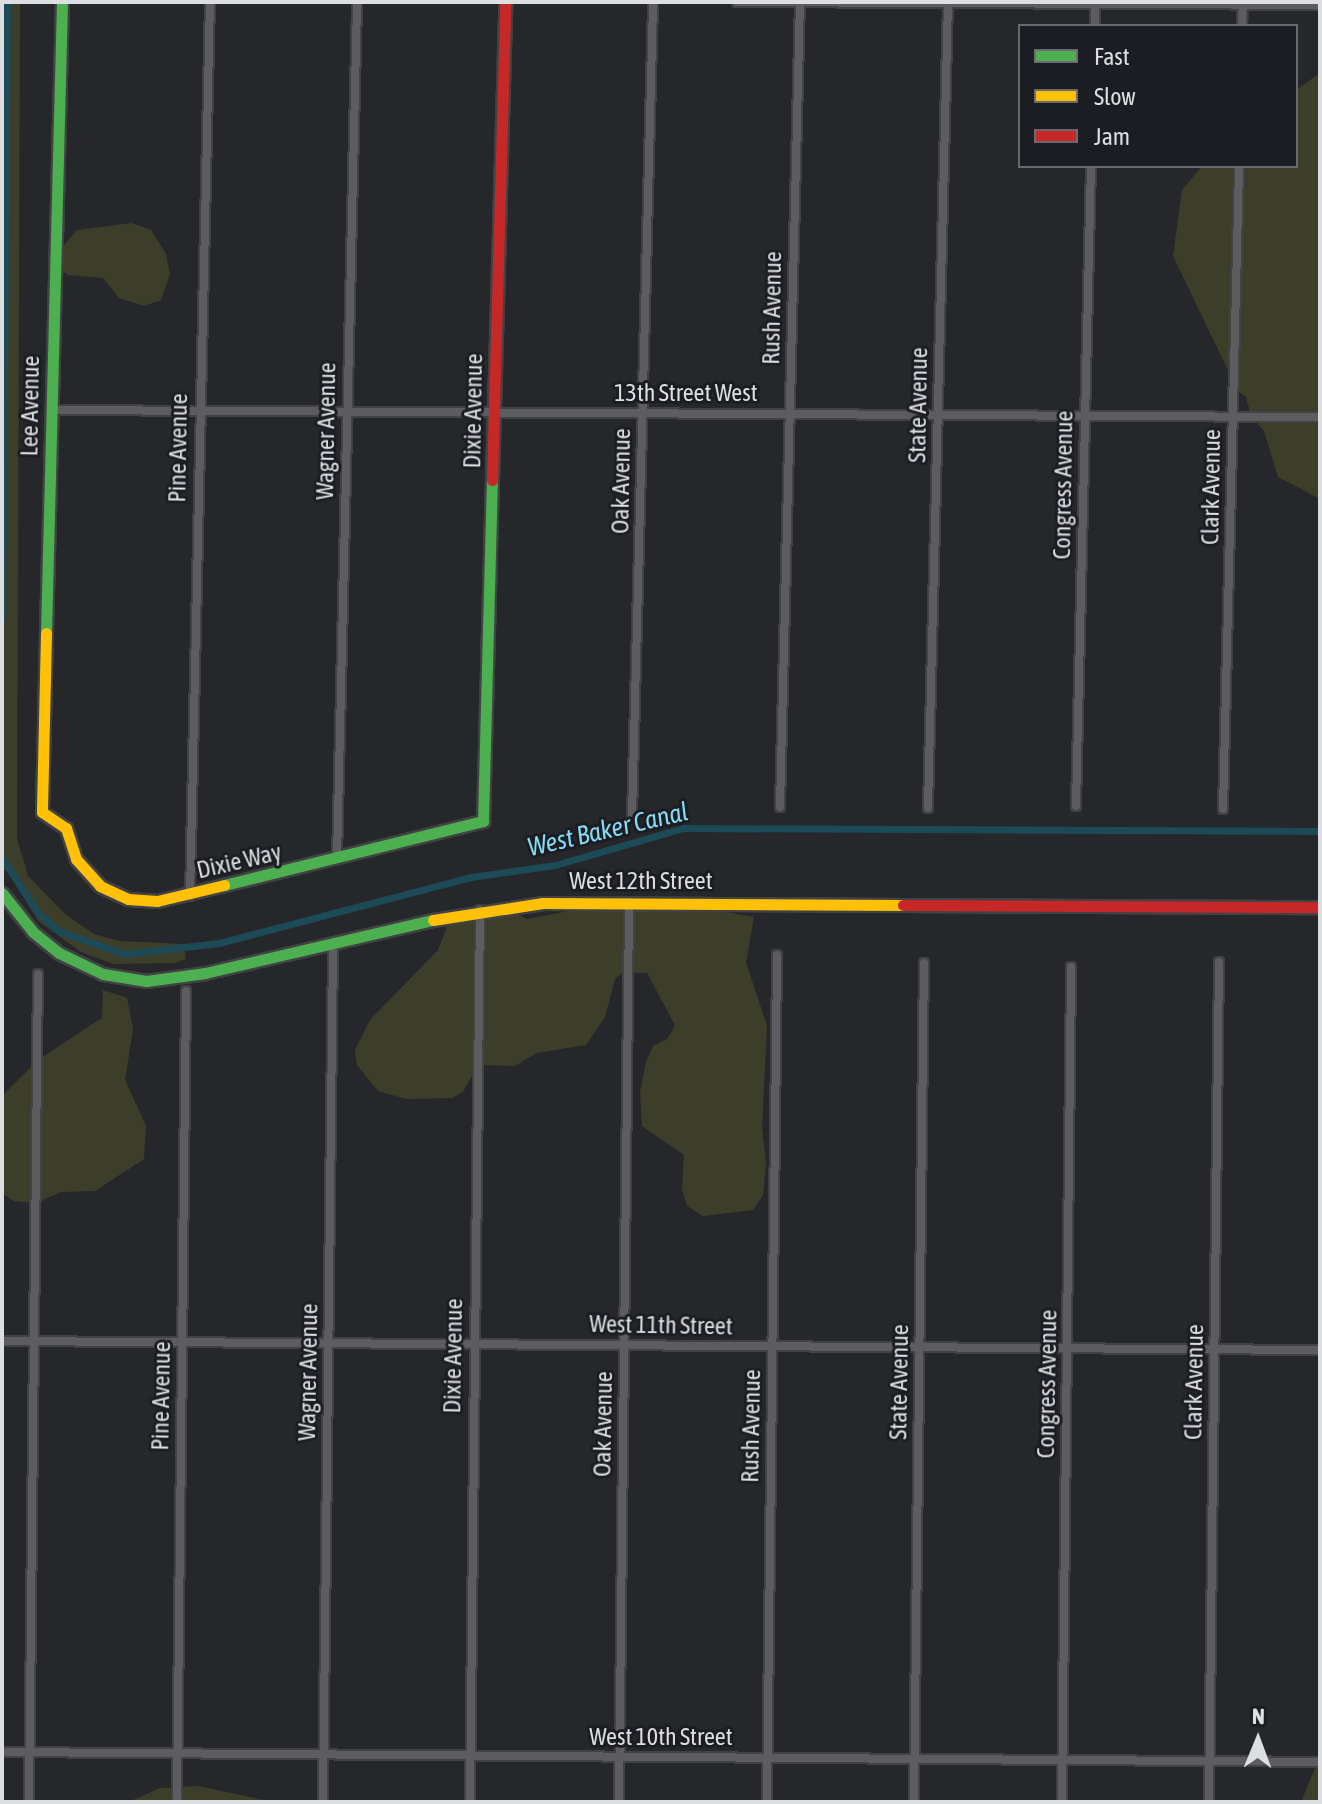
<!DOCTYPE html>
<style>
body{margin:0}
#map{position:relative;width:1322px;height:1804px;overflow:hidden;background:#26272b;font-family:"Asap Condensed",sans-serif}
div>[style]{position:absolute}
.green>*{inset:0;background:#3d3e2a}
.canal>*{height:7px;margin:-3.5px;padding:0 3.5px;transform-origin:3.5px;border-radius:3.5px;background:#1c4a57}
.roads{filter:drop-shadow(2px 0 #414244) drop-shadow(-2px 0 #414244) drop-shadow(0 2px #414244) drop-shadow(0 -2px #414244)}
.street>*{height:8px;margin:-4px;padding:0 4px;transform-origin:4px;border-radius:4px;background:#5d5d60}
.fast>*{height:11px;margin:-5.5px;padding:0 5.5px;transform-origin:5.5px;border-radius:5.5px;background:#4caf50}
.slow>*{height:11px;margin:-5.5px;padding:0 5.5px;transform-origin:5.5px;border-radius:5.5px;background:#ffc107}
.jam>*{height:11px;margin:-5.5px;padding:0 5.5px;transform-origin:5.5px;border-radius:5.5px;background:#c62828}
span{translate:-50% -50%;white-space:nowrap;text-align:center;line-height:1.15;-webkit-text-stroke:6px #1c1d22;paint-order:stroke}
.street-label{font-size:24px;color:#dddee2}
.water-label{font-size:26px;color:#87daf3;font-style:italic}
.frame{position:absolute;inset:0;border:4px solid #dddee2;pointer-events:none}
.legend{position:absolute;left:1018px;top:24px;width:280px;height:144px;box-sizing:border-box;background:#1c1d22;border:2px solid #696a6f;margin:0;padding:10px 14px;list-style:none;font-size:24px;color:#dddee2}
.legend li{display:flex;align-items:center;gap:16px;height:40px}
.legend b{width:40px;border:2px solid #696a6f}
.north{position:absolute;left:1218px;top:1700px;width:80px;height:80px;-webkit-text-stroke:6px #1c1d22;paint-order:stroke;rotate:1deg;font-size:22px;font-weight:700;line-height:32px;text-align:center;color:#dddee2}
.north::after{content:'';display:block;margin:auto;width:28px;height:36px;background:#dddee2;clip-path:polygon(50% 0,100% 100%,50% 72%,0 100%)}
</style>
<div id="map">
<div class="green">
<i style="clip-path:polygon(2px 2px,20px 2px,17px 839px,28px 876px,66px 915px,94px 934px,119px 941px,184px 944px,186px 959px,176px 963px,113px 964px,81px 952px,38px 921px,8px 871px,2px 870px)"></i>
<i style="clip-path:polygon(1320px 73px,1320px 499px,1278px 477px,1264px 431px,1251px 416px,1246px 397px,1238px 391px,1173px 256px,1182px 190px,1202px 166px,1296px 166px,1296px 90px)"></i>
<i style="clip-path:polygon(132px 223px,151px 230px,166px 254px,170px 274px,161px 300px,144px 306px,119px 298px,103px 278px,68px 275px,60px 269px,59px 251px,77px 230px)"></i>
<i style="clip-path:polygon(590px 907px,709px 909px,754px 917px,746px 963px,767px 1026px,762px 1127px,766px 1163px,763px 1195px,753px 1210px,703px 1216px,687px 1206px,682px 1189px,684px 1155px,642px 1126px,640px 1092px,646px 1062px,653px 1046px,667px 1039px,675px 1025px,647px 973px,622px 973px,615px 979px,605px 1017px,586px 1045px,536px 1053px,515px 1066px,478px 1065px,463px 1092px,452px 1098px,406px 1099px,378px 1091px,357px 1065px,355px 1050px,370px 1020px,438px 950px,448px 924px,508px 910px,527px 919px)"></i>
<i style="clip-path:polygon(103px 990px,127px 998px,133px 1029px,125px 1080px,146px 1126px,144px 1159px,95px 1191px,61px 1192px,35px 1203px,14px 1201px,2px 1193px,2px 1096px,38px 1060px,102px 1018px)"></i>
<i style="clip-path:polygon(1320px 1759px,1320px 1802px,1301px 1802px,1313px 1773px)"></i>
<i style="clip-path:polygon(198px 1786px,264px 1800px,290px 1802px,129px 1802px,160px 1788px)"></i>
</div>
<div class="canal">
<i style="left:2px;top:620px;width:618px;rotate:-89.54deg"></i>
<i style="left:2px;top:858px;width:66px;rotate:56.8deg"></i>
<i style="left:38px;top:913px;width:28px;rotate:41deg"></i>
<i style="left:59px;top:931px;width:69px;rotate:19.5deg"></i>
<i style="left:124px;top:954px;width:96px;rotate:-6.6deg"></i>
<i style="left:219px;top:943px;width:260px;rotate:-14.7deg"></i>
<i style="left:471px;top:877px;width:85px;rotate:-8.1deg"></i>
<i style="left:555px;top:865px;width:133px;rotate:-16.1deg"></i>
<i style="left:683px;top:828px;width:637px;rotate:0.27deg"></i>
</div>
<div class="roads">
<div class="street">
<i style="left:737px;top:2px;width:583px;rotate:0.29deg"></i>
<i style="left:1095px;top:26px;width:24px;rotate:-90deg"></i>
<i style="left:1242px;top:26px;width:23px;rotate:-88deg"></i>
<i style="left:51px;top:410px;width:1269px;rotate:0.32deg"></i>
<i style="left:1076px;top:806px;width:640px;rotate:-88.66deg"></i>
<i style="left:780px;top:807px;width:805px;rotate:-88.58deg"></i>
<i style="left:928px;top:808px;width:806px;rotate:-88.58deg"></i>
<i style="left:1223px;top:809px;width:643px;rotate:-88.57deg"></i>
<i style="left:632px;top:817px;width:815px;rotate:-88.52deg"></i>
<i style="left:337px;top:859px;width:857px;rotate:-88.66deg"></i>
<i style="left:190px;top:896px;width:894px;rotate:-88.72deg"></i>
<i style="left:2px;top:1341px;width:1318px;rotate:0.39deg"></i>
<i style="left:2px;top:1752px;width:1318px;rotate:0.43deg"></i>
<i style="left:29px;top:1802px;width:828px;rotate:-89.38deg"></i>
<i style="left:177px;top:1802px;width:811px;rotate:-89.36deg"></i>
<i style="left:323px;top:1802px;width:859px;rotate:-89.33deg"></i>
<i style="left:470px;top:1802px;width:892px;rotate:-89.36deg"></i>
<i style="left:619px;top:1802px;width:900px;rotate:-89.36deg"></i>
<i style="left:767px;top:1802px;width:847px;rotate:-89.32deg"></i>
<i style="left:914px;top:1802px;width:839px;rotate:-89.32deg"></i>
<i style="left:1062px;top:1802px;width:835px;rotate:-89.38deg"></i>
<i style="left:1209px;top:1802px;width:840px;rotate:-89.32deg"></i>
</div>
<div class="fast">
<i style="left:46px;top:633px;width:631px;rotate:-88.55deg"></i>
<i style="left:224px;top:885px;width:267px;rotate:-13.9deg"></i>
<i style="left:483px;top:821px;width:341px;rotate:-88.5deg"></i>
<i style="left:2px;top:893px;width:50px;rotate:51.5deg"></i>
<i style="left:33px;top:932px;width:33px;rotate:39deg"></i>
<i style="left:59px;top:953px;width:49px;rotate:25.5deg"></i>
<i style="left:103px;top:974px;width:44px;rotate:9.2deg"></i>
<i style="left:146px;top:981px;width:60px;rotate:-7.7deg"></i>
<i style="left:205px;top:973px;width:234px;rotate:-13.1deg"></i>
</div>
<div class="slow">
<i style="left:46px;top:633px;width:179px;rotate:91.3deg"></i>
<i style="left:42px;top:812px;width:29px;rotate:34deg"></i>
<i style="left:66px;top:828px;width:33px;rotate:72deg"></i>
<i style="left:76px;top:859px;width:36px;rotate:48deg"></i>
<i style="left:100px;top:886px;width:31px;rotate:25deg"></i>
<i style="left:128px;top:899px;width:29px;rotate:4deg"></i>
<i style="left:157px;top:901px;width:69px;rotate:-13.4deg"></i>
<i style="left:433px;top:920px;width:111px;rotate:-8.8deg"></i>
<i style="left:543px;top:903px;width:360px;rotate:0.3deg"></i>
</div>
<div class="jam">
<i style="left:492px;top:480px;width:478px;rotate:-88.4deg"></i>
<i style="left:903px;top:905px;width:417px;rotate:0.3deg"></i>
</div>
</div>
<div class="street-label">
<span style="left:772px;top:308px;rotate:-89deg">Rush Avenue</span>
<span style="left:686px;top:393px">13th Street West</span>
<span style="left:918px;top:405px;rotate:-89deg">State Avenue</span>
<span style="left:30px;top:406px;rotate:-89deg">Lee Avenue</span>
<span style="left:473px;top:411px;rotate:-89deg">Dixie Avenue</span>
<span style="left:326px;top:431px;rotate:-89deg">Wagner Avenue</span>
<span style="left:178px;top:448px;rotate:-89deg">Pine Avenue</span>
<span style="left:621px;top:481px;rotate:-89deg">Oak Avenue</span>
<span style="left:1063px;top:485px;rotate:-89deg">Congress Avenue</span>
<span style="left:1211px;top:487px;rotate:-89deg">Clark Avenue</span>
<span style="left:239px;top:861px;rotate:-13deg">Dixie Way</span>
<span style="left:641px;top:881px">West 12th Street</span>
<span style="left:661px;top:1325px;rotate:1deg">West 11th Street</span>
<span style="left:453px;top:1356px;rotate:-89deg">Dixie Avenue</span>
<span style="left:308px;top:1372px;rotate:-89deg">Wagner Avenue</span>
<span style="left:899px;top:1382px;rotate:-89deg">State Avenue</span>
<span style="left:1194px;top:1382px;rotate:-89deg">Clark Avenue</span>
<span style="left:1047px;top:1384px;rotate:-89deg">Congress Avenue</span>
<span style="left:161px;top:1396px;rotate:-89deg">Pine Avenue</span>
<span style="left:603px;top:1424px;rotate:-89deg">Oak Avenue</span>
<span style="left:751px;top:1426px;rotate:-89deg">Rush Avenue</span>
<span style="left:661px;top:1737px">West 10th Street</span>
</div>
<div class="water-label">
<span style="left:608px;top:830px;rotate:-13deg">West Baker Canal</span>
</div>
<div class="frame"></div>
<ul class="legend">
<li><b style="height:10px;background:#4caf50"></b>Fast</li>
<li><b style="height:10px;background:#ffc107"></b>Slow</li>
<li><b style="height:10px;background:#c62828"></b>Jam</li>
</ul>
<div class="north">N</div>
</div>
